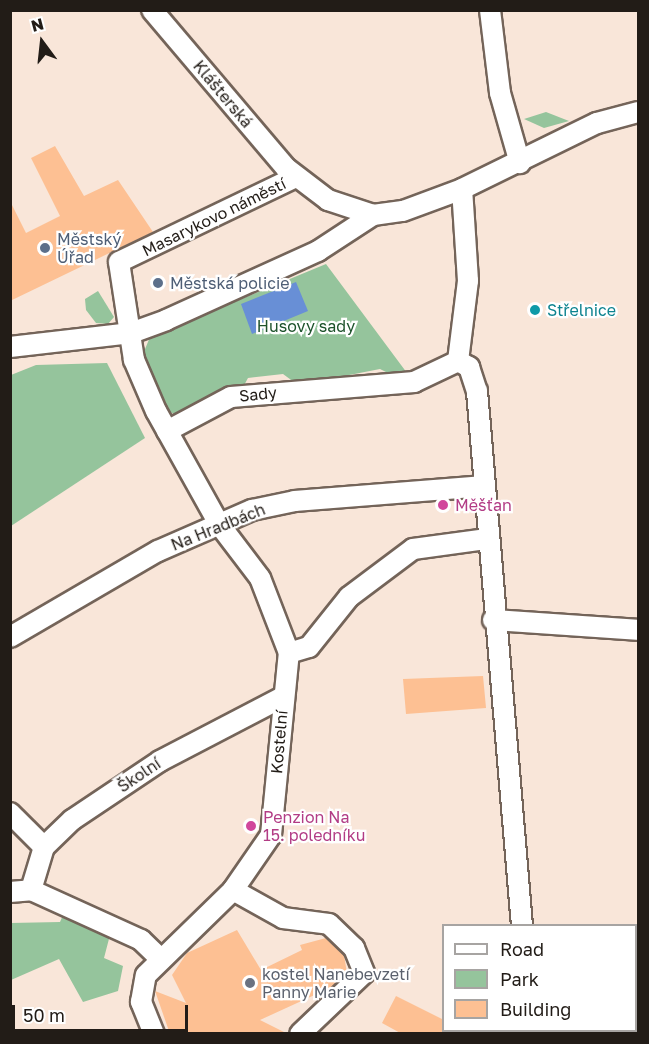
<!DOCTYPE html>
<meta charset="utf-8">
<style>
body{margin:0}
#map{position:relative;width:649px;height:1044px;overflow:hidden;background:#f9e6d9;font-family:"Golos Text",sans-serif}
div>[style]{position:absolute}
.green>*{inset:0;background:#95c49c}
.water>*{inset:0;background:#688fd6}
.building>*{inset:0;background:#fdc093}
.roads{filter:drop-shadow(2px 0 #746459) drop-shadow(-2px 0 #746459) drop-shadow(0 2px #746459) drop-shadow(0 -2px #746459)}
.street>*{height:20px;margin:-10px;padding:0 10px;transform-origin:10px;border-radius:10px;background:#fff}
.dots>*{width:16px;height:16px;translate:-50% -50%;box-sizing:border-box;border:3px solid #fff;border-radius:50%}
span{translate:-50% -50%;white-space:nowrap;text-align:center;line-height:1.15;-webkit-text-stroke:4.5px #fff;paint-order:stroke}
.street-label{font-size:16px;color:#221c17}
.service-label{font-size:16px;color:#4e5e75}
.left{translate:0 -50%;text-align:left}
.culture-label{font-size:16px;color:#0d838f}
.park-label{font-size:16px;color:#1e532c}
.hotel-label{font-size:16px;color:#b23c85}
.worship-label{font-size:16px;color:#5b616d}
.frame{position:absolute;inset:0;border:12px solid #221c17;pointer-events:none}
.legend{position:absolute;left:442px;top:924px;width:195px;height:108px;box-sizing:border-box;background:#fff;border:2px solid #a7a4a2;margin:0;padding:8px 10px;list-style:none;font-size:18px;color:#221c17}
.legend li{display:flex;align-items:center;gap:12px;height:30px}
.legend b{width:30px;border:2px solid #a7a4a2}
.north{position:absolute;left:12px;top:12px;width:60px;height:60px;-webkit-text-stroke:4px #fff;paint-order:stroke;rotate:345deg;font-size:16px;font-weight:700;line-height:24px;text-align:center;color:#221c17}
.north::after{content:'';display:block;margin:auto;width:21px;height:27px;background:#221c17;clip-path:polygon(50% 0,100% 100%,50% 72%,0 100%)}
.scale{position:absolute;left:12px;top:1005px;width:176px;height:27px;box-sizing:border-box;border:3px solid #221c17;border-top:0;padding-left:8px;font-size:18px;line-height:21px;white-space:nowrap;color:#221c17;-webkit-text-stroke:4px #fff;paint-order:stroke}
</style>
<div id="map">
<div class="green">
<i style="clip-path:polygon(546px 112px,569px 121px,544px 128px,524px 119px)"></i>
<i style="clip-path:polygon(326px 264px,407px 373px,394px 376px,380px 369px,298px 385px,283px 374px,248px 378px,242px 389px,176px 415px,170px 412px,143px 354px,150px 337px)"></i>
<i style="clip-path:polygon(98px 291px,114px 317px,108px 324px,96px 323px,86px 310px,85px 299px)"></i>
<i style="clip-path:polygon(107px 363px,145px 438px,11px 526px,11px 375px,36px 365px)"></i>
<i style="clip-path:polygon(63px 915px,110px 935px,104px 958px,123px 966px,118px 991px,83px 1002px,59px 959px,11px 980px,10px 923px,60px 922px)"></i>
</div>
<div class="water">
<i style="clip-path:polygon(296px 282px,308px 311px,252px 334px,241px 304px)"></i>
</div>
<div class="building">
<i style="clip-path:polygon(55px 146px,84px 196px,118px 180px,153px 232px,10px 301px,10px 201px,26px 233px,60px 216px,31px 158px)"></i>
<i style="clip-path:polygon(483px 676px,486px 708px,406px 714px,403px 679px)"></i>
<i style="clip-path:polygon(237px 930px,261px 970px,302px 950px,300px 945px,326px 938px,344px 955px,347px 973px,332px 987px,260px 1020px,288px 1034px,170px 1034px,155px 991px,186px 1003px,172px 975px,187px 953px)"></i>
<i style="clip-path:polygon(396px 996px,444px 1020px,444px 1030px,470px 1034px,402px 1034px,382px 1023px)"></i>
</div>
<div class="roads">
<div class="street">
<i style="left:152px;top:10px;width:207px;rotate:49.7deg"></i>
<i style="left:286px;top:168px;width:53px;rotate:37.3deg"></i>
<i style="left:328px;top:200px;width:47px;rotate:18.4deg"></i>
<i style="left:373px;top:215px;width:30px;rotate:-8deg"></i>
<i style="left:403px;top:211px;width:63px;rotate:-20.4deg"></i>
<i style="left:462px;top:189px;width:150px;rotate:-26.1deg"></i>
<i style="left:597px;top:123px;width:42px;rotate:-15deg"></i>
<i style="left:490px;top:10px;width:84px;rotate:83.1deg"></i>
<i style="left:500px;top:93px;width:73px;rotate:74.1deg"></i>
<i style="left:10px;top:347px;width:122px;rotate:-6.6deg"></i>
<i style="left:131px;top:333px;width:37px;rotate:-20deg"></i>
<i style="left:166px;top:320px;width:167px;rotate:-24.4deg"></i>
<i style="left:318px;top:251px;width:66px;rotate:-33.2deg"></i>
<i style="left:458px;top:361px;width:13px;rotate:29deg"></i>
<i style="left:469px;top:367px;width:25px;rotate:72deg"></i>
<i style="left:477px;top:391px;width:537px;rotate:85.19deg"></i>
<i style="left:458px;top:361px;width:81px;rotate:-82.9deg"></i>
<i style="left:468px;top:281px;width:92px;rotate:-93.7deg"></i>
<i style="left:167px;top:431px;width:72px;rotate:-28deg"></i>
<i style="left:231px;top:397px;width:184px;rotate:-4.7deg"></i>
<i style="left:414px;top:382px;width:49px;rotate:-25.5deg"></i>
<i style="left:493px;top:620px;width:145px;rotate:3.9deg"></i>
<i style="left:10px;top:637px;width:171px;rotate:-30.2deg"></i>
<i style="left:158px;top:551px;width:103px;rotate:-23.6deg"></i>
<i style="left:252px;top:510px;width:44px;rotate:-11.8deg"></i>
<i style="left:295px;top:501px;width:190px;rotate:-4.5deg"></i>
<i style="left:289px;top:653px;width:21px;rotate:-17deg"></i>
<i style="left:309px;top:647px;width:64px;rotate:-51.3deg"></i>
<i style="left:349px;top:597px;width:80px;rotate:-36.9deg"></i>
<i style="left:413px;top:549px;width:75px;rotate:-7.7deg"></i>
<i style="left:10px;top:813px;width:48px;rotate:45deg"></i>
<i style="left:31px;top:890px;width:45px;rotate:-73.2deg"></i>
<i style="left:44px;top:847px;width:39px;rotate:-44deg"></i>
<i style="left:72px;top:820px;width:106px;rotate:-33.8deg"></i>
<i style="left:160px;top:761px;width:139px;rotate:-27.5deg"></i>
<i style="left:233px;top:890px;width:57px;rotate:29.2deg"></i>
<i style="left:283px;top:918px;width:46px;rotate:7.4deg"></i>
<i style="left:329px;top:924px;width:35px;rotate:44deg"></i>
<i style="left:354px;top:948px;width:27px;rotate:68deg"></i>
<i style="left:364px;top:973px;width:88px;rotate:136.4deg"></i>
<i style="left:10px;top:892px;width:21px;rotate:-5deg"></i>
<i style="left:31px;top:890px;width:121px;rotate:24.4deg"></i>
<i style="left:141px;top:940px;width:28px;rotate:44deg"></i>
<i style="left:636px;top:987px;width:2px"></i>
<i style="left:545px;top:1030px;width:4px;rotate:76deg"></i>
<i style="left:154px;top:1034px;width:35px;rotate:-112deg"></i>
<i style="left:141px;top:1002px;width:27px;rotate:-80deg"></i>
<i style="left:146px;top:975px;width:122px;rotate:-44.3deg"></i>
<i style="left:233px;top:890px;width:67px;rotate:-55.4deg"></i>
<i style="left:271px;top:835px;width:183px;rotate:-84.4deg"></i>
<i style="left:289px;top:653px;width:80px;rotate:-111.1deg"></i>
<i style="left:260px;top:578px;width:68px;rotate:-127.2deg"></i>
<i style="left:219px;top:524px;width:129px;rotate:-119.1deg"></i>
<i style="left:156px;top:411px;width:56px;rotate:-113.3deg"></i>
<i style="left:134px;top:360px;width:99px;rotate:-98.7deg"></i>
<i style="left:119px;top:262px;width:196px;rotate:-25.7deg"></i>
<i style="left:519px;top:1034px;width:4px;rotate:-76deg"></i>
</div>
</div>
<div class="dots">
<i style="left:45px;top:248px;background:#5c6f8a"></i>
<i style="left:158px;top:283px;background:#5c6f8a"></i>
<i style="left:535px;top:310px;background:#0f9aa8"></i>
<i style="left:443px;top:505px;background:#d1479c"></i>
<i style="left:251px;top:826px;background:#d1479c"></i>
<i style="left:250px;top:983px;background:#6b7280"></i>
</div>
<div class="street-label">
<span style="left:223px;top:94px;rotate:50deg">Klášterská</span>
<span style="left:214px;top:217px;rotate:-26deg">Masarykovo náměstí</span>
<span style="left:258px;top:394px;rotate:-6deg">Sady</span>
<span style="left:218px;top:527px;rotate:-22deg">Na Hradbách</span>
<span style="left:279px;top:742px;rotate:-85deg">Kostelní</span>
<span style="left:139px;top:775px;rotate:-34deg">Školní</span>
</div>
<div class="service-label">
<span class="left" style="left:57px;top:248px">Městský<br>Úřad</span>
<span class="left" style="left:170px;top:283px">Městská policie</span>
</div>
<div class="culture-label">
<span class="left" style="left:547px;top:310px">Střelnice</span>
</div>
<div class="park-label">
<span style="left:306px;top:326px">Husovy sady</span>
</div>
<div class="hotel-label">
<span class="left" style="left:455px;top:505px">Měšťan</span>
<span class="left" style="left:263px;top:826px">Penzion Na<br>15. poledníku</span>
</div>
<div class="worship-label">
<span class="left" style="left:262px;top:983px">kostel Nanebevzetí<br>Panny Marie</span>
</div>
<div class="frame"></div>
<ul class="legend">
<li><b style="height:8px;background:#fff"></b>Road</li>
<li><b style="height:16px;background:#95c49c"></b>Park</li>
<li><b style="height:16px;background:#fdc093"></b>Building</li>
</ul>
<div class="north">N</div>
<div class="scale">50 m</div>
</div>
